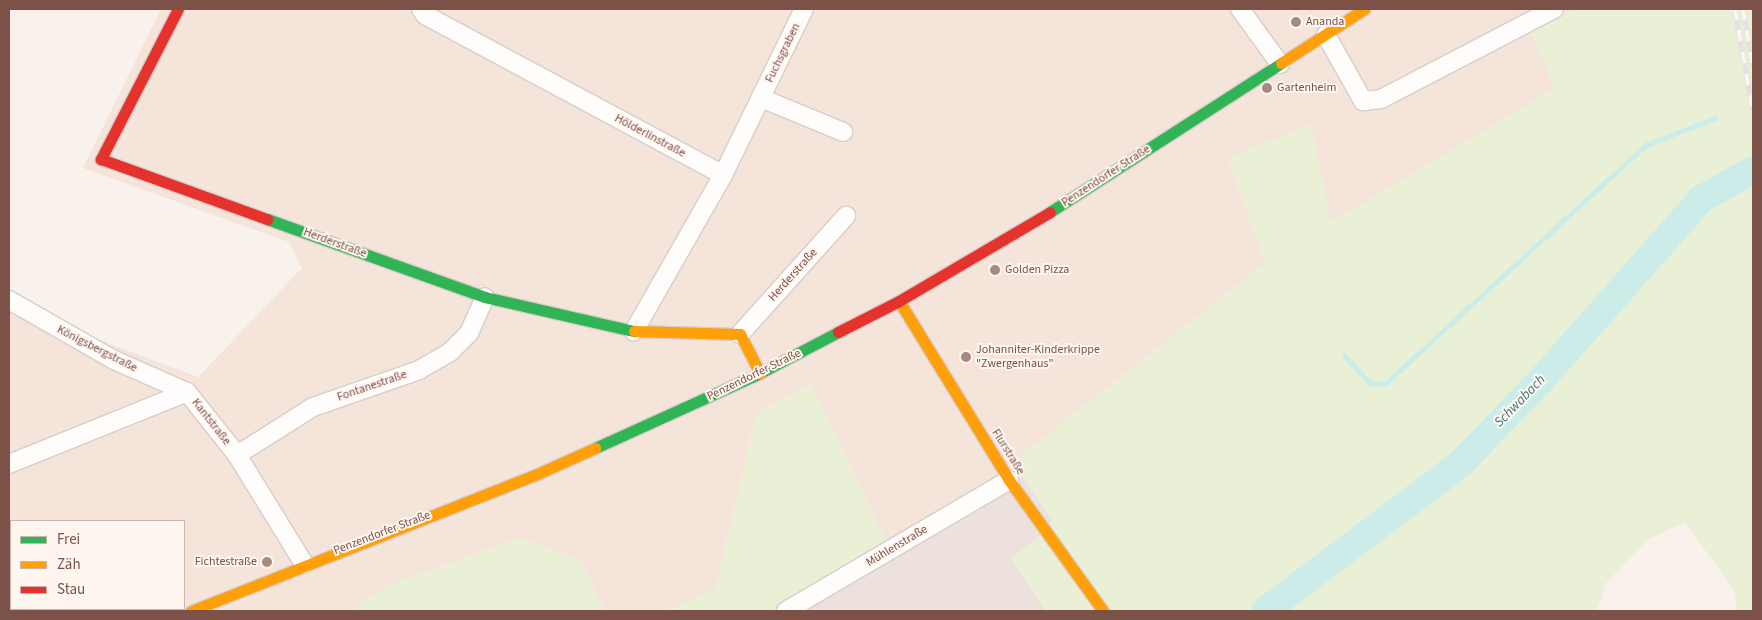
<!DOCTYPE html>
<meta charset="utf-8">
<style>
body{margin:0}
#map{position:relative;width:1762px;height:620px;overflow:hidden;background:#f9f2ec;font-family:"Source Sans 3",sans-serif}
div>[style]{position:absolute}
.residential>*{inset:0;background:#f4e4da}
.industrial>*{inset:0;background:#ece1dc}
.green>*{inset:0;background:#e9f0d5}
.stream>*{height:4.5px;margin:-2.25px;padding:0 2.25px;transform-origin:2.25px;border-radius:2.25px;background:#ccece9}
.river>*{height:28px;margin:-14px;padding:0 14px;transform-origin:14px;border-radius:14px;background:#ccece9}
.roads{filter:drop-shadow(1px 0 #d8cdc8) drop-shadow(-1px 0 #d8cdc8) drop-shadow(0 1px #d8cdc8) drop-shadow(0 -1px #d8cdc8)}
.street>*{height:18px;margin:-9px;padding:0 9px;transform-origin:9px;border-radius:9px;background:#fefdfc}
.fast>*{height:11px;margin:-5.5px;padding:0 5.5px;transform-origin:5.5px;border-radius:5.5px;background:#30b455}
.slow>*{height:11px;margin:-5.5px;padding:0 5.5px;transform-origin:5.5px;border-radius:5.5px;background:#ff9f0a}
.jam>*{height:11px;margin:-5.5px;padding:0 5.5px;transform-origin:5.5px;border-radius:5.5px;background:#e5322d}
.rail>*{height:5.5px;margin-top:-2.75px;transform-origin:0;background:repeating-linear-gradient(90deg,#fff6ef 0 11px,#e5e2e6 0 22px);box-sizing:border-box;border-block:1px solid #e5e2e6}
.dots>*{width:14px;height:14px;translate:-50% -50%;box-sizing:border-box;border:2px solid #fff6ef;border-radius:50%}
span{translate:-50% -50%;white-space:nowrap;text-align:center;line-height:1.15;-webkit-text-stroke:4px #fff6ef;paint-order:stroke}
.poi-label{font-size:12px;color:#7b5148}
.left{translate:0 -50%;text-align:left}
.right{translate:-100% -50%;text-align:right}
.street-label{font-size:12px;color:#7b5148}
.water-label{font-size:14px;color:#377a79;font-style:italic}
.frame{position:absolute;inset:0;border:10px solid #7b5148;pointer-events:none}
.legend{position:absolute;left:10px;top:520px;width:175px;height:90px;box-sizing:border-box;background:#fff6ef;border:1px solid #cab4ac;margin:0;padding:6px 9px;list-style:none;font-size:15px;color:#7b5148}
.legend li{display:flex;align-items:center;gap:10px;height:25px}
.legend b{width:25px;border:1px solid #cab4ac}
</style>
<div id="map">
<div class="residential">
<i style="clip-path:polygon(evenodd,161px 9px,1574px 9px,1530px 32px,1556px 88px,1331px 223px,1228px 157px,1265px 263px,1012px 463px,1022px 476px,888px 546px,811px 384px,756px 414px,716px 588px,667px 611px,605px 611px,581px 561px,521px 537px,388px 586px,351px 611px,9px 611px,9px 288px,79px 332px,198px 377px,302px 268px,289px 242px,83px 168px,161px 9px,11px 521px,184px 521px,184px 609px,11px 609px,11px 521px)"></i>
</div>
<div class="industrial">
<i style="clip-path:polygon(1022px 476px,1053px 520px,1038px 538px,1011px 559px,1046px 611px,807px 611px,888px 546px)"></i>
</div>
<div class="green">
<i style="clip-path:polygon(1574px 9px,1753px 9px,1753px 611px,1736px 611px,1735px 592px,1685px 522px,1649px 539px,1606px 583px,1597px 611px,1046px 611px,1011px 559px,1038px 538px,1053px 520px,1012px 463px,1265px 263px,1228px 157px,1311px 124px,1331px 222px,1555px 88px,1530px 32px)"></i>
<i style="clip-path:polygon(811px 384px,888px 546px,807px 611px,667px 611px,716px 588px,756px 414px)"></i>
<i style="clip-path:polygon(521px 537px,581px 561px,605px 611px,351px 611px,388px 586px)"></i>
</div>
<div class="stream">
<i style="left:1345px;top:356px;width:37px;rotate:47deg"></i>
<i style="left:1370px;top:383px;width:15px;rotate:4deg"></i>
<i style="left:1385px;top:384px;width:354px;rotate:-42.5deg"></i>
<i style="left:1646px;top:145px;width:74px;rotate:-21.4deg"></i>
</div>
<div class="river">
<i style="left:1265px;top:611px;width:244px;rotate:-37deg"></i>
<i style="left:1460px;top:464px;width:118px;rotate:-46deg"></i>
<i style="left:1542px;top:379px;width:240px;rotate:-48.5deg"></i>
<i style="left:1701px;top:199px;width:60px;rotate:-29.1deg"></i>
</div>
<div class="roads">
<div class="street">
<i style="left:421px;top:9px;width:7px;rotate:56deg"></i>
<i style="left:425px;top:15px;width:338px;rotate:28.2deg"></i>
<i style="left:723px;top:175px;width:180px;rotate:119.7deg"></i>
<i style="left:1240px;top:9px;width:68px;rotate:54deg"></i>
<i style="left:1326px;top:35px;width:76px;rotate:60.7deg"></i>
<i style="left:1363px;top:101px;width:18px;rotate:-6deg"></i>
<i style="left:1381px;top:99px;width:195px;rotate:-27.5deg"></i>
<i style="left:761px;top:98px;width:89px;rotate:22.5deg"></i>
<i style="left:723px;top:175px;width:185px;rotate:-64deg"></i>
<i style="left:9px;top:300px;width:121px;rotate:29.7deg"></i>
<i style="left:114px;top:360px;width:80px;rotate:23.7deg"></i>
<i style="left:740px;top:334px;width:159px;rotate:-48.1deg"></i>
<i style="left:237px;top:455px;width:90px;rotate:-32.3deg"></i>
<i style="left:313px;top:407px;width:112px;rotate:-19.2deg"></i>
<i style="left:419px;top:370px;width:36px;rotate:-30deg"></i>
<i style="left:450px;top:352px;width:27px;rotate:-45deg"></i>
<i style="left:469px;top:333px;width:39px;rotate:-66deg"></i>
<i style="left:9px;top:464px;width:192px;rotate:-22deg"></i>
<i style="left:187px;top:392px;width:80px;rotate:51.6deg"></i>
<i style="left:237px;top:455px;width:128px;rotate:58.4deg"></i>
<i style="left:786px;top:611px;width:259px;rotate:-30.4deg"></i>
</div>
<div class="fast">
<i style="left:1050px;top:212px;width:275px;rotate:-32.8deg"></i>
<i style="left:267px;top:219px;width:232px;rotate:19.7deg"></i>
<i style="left:485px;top:297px;width:153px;rotate:12.9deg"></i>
<i style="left:595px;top:448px;width:181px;rotate:-24.4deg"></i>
<i style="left:760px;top:373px;width:88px;rotate:-27.7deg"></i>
</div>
<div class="slow">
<i style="left:1281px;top:63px;width:99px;rotate:-33deg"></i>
<i style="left:899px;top:301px;width:210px;rotate:58.4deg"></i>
<i style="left:1009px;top:480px;width:161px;rotate:54.3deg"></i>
<i style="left:634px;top:331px;width:106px;rotate:1.6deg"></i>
<i style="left:740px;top:334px;width:44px;rotate:62.9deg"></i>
<i style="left:191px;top:611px;width:370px;rotate:-21.6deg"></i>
<i style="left:535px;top:475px;width:66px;rotate:-24.2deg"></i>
</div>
<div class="jam">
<i style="left:178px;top:9px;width:169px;rotate:117.2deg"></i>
<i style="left:101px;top:159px;width:177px;rotate:19.9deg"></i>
<i style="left:838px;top:332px;width:68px;rotate:-26.9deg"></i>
<i style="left:899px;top:301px;width:175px;rotate:-30.5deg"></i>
</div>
</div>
<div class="rail">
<i style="left:1735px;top:9px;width:104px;rotate:80deg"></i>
<i style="left:1743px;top:9px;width:59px;rotate:80.2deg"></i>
</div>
<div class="dots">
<i style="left:1296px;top:22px;background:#a78981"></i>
<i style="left:1267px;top:88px;background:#a78981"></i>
<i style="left:995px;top:270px;background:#a78981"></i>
<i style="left:966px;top:357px;background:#a78981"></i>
<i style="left:267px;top:562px;background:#a78981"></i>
</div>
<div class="poi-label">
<span class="left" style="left:1306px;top:22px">Ananda</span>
<span class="left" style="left:1277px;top:88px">Gartenheim</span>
<span class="left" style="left:1005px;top:270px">Golden Pizza</span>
<span class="left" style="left:976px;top:357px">Johanniter-Kinderkrippe<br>"Zwergenhaus"</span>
<span class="right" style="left:257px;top:562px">Fichtestraße</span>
</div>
<div class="street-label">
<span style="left:783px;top:53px;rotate:-64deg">Fuchsgraben</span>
<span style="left:650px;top:136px;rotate:28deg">Hölderlinstraße</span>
<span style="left:1106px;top:176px;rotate:-33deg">Penzendorfer Straße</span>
<span style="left:335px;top:243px;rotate:20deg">Herderstraße</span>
<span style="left:793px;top:275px;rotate:-48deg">Herderstraße</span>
<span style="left:97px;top:349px;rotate:27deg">Königsbergstraße</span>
<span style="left:754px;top:375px;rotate:-26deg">Penzendorfer Straße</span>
<span style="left:372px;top:386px;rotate:-19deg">Fontanestraße</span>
<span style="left:211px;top:422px;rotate:52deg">Kantstraße</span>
<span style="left:1008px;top:452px;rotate:58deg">Flurstraße</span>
<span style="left:382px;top:533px;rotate:-21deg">Penzendorfer Straße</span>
<span style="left:897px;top:546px;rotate:-31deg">Mühlenstraße</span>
</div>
<div class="water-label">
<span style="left:1520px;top:401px;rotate:-46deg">Schwabach</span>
</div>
<div class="frame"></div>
<ul class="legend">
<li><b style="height:6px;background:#30b455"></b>Frei</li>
<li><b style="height:6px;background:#ff9f0a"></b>Zäh</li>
<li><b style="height:6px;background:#e5322d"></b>Stau</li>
</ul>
</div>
